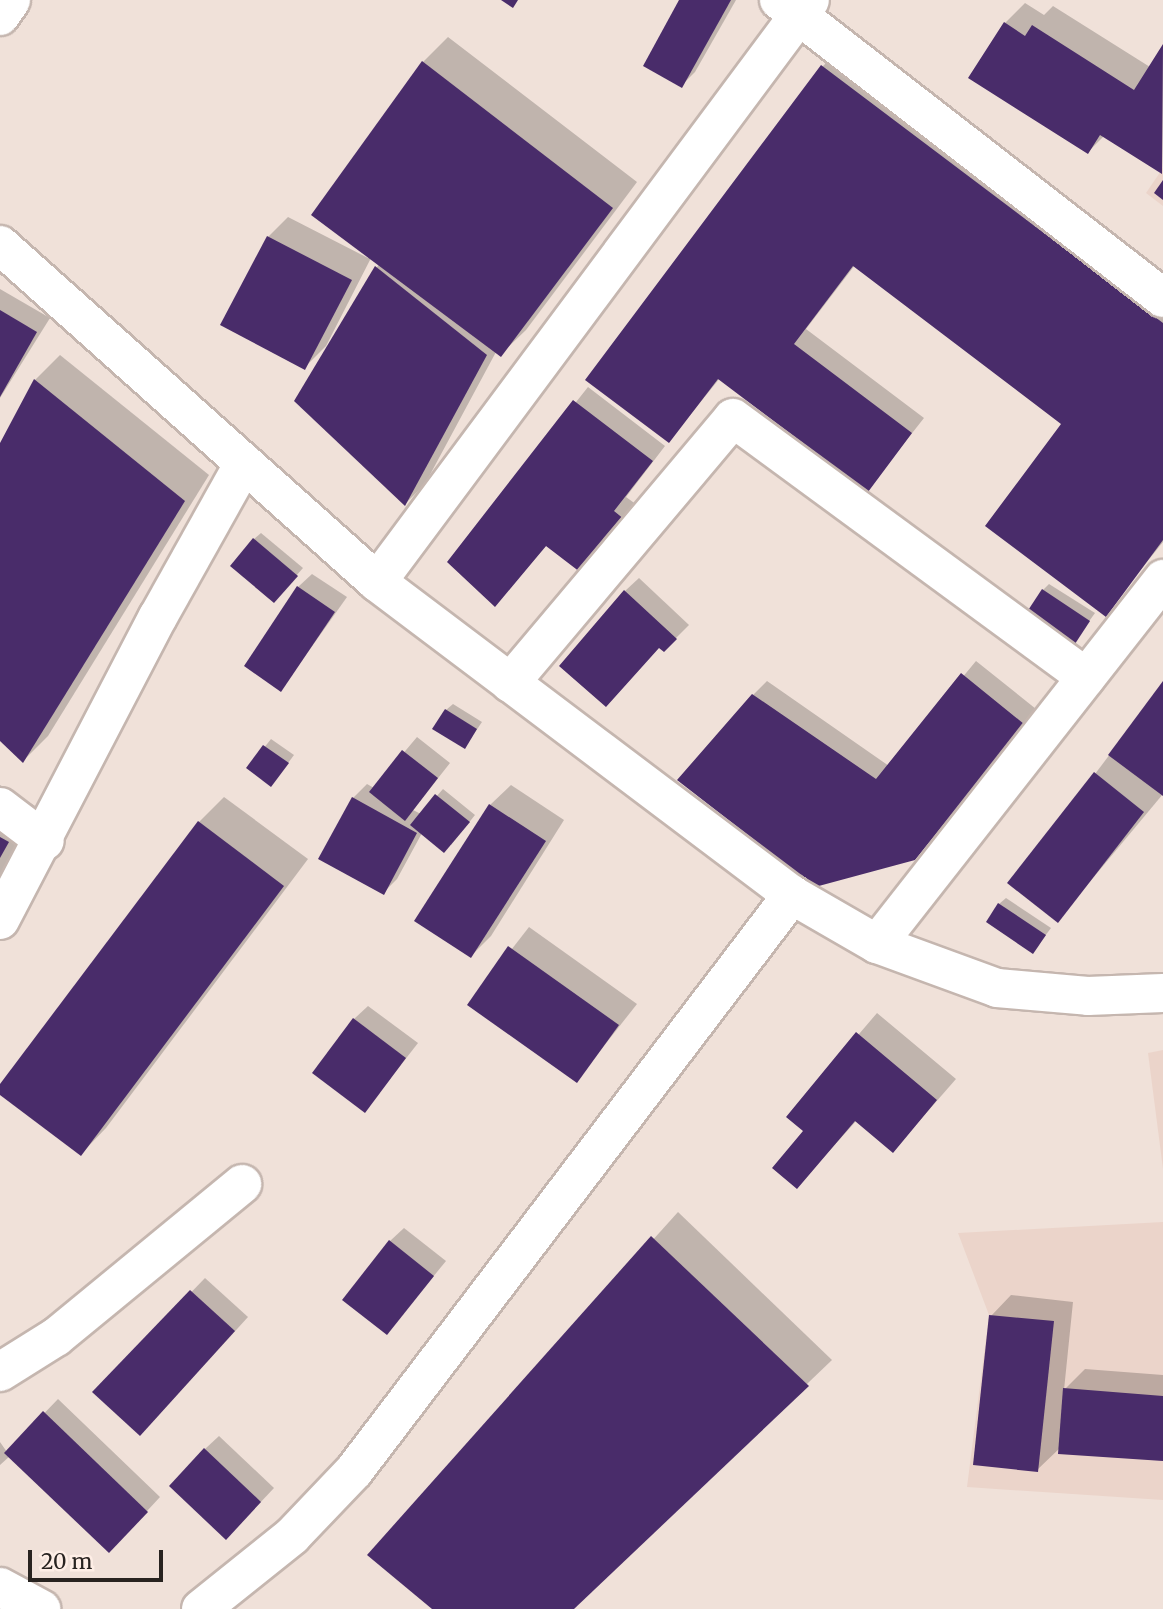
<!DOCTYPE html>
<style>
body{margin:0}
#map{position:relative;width:1163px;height:1609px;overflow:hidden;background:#f0e1d9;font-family:Merriweather,serif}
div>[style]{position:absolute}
.built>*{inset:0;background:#ebd4ca}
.shadow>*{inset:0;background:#0003}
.building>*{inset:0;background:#492c6a}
.roads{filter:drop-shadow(2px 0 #c5b6af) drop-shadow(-2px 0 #c5b6af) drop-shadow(0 2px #c5b6af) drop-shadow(0 -2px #c5b6af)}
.minor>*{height:38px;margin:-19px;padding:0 19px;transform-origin:19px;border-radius:19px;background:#fff}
span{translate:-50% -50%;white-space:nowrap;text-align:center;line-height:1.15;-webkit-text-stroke:7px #feeee6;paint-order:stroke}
.scale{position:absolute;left:28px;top:1550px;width:135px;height:32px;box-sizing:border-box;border:4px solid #282320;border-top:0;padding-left:9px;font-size:21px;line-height:24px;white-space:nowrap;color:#282320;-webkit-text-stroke:5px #feeee6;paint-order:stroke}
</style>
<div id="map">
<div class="built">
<i style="clip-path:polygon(1163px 168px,1163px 206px,1146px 193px)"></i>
<i style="clip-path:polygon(1163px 1050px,1163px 1169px,1148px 1053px)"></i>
<i style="clip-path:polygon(1163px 1222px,1163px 1500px,967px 1487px,989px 1315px,958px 1233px)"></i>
</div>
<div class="shadow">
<i style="clip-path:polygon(681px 0,736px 0,695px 72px,681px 86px)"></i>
<i style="clip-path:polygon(1025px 3px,1044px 15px,1053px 6px,1150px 67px,1163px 47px,1162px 172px,1104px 136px,1088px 152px,1005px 23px)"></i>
<i style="clip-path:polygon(448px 37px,637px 182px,526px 330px,500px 355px,496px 352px,425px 484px,405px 504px,296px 400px,379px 264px,371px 258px,326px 346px,305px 367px,268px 237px,288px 217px,368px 258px,423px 62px)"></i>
<i style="clip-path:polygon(836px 53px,1163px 299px,1163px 542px,1105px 614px,1064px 423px,855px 265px,806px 329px,924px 418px,868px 489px,720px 378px,669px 441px,823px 66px)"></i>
<i style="clip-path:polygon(0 289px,50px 318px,0 398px)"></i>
<i style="clip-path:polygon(60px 355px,209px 475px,48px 736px,23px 761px,0 739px,0 447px,35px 380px)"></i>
<i style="clip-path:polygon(588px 387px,665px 446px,626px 497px,648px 513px,547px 545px,495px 605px,449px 562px)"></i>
<i style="clip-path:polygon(261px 533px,303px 568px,280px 594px,254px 539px)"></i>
<i style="clip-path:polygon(312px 574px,347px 597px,281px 690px,298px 587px)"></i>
<i style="clip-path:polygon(639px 578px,689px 625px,664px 650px,625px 591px)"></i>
<i style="clip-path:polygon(1049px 584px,1095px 613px,1070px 648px,1043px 590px)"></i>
<i style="clip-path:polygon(976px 661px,1036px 709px,928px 844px,753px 695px,767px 681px,889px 766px)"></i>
<i style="clip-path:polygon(1163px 684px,1163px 794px,1058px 920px,1095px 774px)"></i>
<i style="clip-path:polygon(453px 704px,482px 722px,465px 747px,446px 710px)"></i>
<i style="clip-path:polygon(417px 737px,450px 763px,413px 810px,421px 814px,443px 789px,475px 815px,451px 845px,422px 833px,397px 879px,383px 893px,353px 798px,367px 784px,374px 788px)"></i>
<i style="clip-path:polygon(271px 739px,294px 755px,277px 778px,248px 768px)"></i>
<i style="clip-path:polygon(0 785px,40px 809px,0 925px)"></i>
<i style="clip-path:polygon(511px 785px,564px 820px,491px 936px,471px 956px,490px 805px)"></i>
<i style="clip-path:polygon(224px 797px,308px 859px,106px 1128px,81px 1154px,0 1092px,0 1087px,199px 822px)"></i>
<i style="clip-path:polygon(1006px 898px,1051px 928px,1033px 952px,999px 904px)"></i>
<i style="clip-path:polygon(529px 927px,637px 1004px,577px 1080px,469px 1004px)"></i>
<i style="clip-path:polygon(368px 1006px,418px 1043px,365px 1111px,354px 1019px)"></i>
<i style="clip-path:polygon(877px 1013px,956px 1079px,893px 1151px,857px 1120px,797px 1187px,806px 1131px,788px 1117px)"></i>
<i style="clip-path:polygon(678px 1212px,832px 1360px,572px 1609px,435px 1609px,369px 1555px)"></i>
<i style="clip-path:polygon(404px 1228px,446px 1261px,387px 1333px,390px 1241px)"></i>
<i style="clip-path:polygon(205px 1278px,248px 1317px,154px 1420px,95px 1392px)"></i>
<i style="clip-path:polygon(1011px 1295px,1073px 1302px,1064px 1390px,1085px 1369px,1163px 1375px,1163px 1460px,1061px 1447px,1037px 1470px,991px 1316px)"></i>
<i style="clip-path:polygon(58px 1399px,160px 1497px,123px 1537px,10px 1456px,0 1465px,0 1442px,7px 1452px)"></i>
<i style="clip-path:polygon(219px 1436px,274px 1488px,240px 1524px,205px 1449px)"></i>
</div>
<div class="building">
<i style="clip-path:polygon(501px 0,518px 0,513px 8px)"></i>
<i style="clip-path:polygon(679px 0,731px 0,682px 88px,643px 66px)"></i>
<i style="clip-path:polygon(1004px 22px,1025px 36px,1032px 25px,1134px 90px,1163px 44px,1162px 174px,1100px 135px,1088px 154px,968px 78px)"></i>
<i style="clip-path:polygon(422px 61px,613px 208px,501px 357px,311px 215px)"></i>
<i style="clip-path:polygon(821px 65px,1163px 323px,1163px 540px,1106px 617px,985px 526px,1061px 424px,853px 266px,794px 344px,912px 433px,868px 492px,718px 379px,669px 443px,585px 380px)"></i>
<i style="clip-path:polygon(1163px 180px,1163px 200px,1154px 193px)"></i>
<i style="clip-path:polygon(267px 236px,352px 280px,305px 370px,220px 325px)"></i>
<i style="clip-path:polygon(375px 266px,487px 355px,405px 506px,294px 401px)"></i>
<i style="clip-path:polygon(0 310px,37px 332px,0 397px)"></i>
<i style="clip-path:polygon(34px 379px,185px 501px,23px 763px,0 741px,0 443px)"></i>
<i style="clip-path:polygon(573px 400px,653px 461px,614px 511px,635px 528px,593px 582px,546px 546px,495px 607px,447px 562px)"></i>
<i style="clip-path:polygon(253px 538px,298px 576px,274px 603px,230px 566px)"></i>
<i style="clip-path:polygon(297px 586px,335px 612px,281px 692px,244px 666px)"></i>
<i style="clip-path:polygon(1042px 589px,1090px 621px,1071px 650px,1023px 618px)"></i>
<i style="clip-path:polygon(624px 590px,677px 639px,664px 652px,659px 648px,606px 707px,559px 666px)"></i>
<i style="clip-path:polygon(961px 673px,1024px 724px,915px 860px,815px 887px,677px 780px,752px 694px,876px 779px)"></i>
<i style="clip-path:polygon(1163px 681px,1163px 796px,1108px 755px)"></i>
<i style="clip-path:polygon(445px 709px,477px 729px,465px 749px,432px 729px)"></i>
<i style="clip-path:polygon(263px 745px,289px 763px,271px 787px,246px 768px)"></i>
<i style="clip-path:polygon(402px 750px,438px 778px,405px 821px,369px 792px)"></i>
<i style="clip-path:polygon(1094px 772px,1144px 812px,1058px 923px,1007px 883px)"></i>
<i style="clip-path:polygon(435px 794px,470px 822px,444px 853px,410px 825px)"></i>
<i style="clip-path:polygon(352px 797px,417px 833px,384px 895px,318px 859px)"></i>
<i style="clip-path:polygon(489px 804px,546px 841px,471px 958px,414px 921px)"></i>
<i style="clip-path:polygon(198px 821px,284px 886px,81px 1156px,0 1095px,0 1084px)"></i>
<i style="clip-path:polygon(0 837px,9px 842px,0 858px)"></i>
<i style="clip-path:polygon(998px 903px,1046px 935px,1033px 954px,986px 922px)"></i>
<i style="clip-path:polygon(508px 946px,619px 1025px,577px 1083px,467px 1005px)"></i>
<i style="clip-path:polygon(353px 1018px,406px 1058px,365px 1113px,312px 1073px)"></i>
<i style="clip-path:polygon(856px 1032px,937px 1100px,893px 1153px,855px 1121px,797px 1189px,772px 1168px,803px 1131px,786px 1117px)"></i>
<i style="clip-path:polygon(651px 1236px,809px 1386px,574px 1609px,432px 1609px,367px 1555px)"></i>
<i style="clip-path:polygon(389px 1240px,434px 1276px,387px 1335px,342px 1300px)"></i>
<i style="clip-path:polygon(190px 1290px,235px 1331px,140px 1436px,92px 1392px)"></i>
<i style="clip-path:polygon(989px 1315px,1054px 1321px,1038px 1472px,973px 1465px)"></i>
<i style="clip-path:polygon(1063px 1388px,1163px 1396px,1163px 1461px,1058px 1454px)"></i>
<i style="clip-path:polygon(43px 1411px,148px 1512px,109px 1553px,4px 1453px)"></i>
<i style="clip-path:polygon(204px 1448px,261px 1502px,226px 1540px,169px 1486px)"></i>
</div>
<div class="roads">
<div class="minor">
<i style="left:779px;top:0;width:486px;rotate:37.8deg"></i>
<i style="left:0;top:16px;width:19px;rotate:-55deg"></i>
<i style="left:0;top:245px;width:506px;rotate:41.79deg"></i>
<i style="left:377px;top:582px;width:520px;rotate:37.02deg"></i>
<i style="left:792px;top:895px;width:98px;rotate:30deg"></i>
<i style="left:877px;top:944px;width:128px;rotate:20.1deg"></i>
<i style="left:997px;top:988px;width:91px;rotate:5deg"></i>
<i style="left:1088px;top:996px;width:75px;rotate:-2.3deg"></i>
<i style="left:377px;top:582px;width:725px;rotate:-53.35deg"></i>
<i style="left:510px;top:683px;width:346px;rotate:-49.9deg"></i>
<i style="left:733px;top:418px;width:438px;rotate:36.3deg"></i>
<i style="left:0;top:807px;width:56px;rotate:37.1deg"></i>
<i style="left:0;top:920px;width:342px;rotate:-62.5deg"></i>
<i style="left:158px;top:617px;width:176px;rotate:-60.8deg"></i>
<i style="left:877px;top:944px;width:464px;rotate:-51.9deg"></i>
<i style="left:0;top:1372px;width:66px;rotate:-32deg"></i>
<i style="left:56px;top:1337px;width:241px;rotate:-39.4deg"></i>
<i style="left:0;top:1587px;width:47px;rotate:28.2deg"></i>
<i style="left:201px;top:1609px;width:117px;rotate:-38.7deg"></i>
<i style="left:292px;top:1536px;width:90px;rotate:-46.4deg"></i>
<i style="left:354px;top:1471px;width:724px;rotate:-52.75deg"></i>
</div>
</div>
<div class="scale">20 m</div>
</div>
